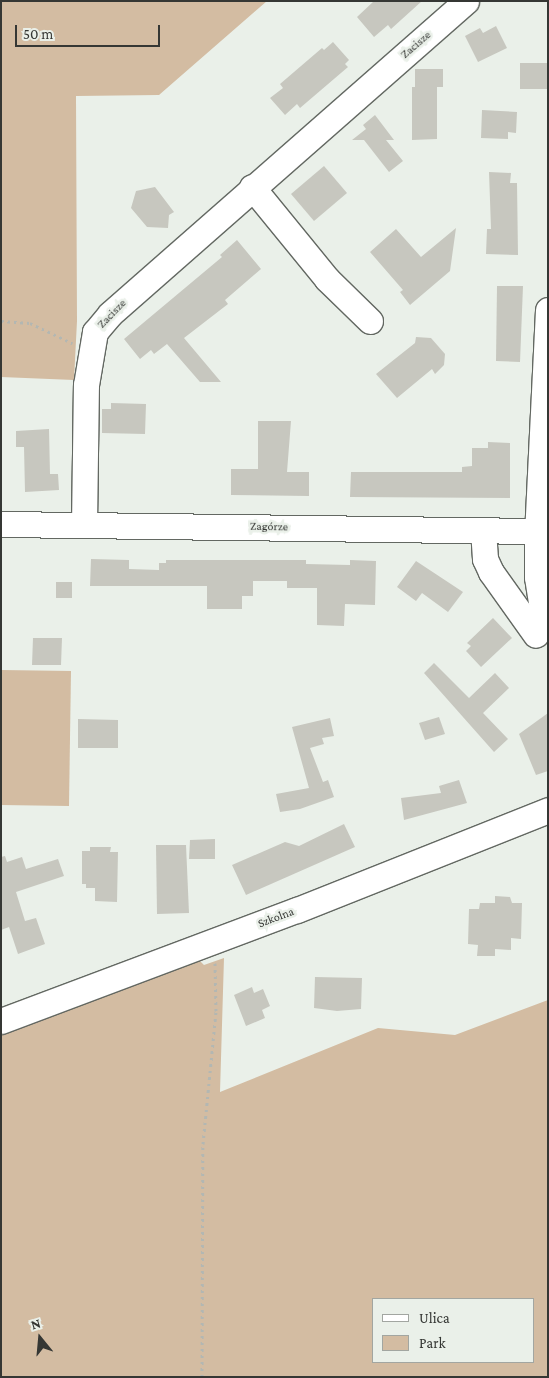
<!DOCTYPE html>
<meta charset="utf-8">
<style>
body{margin:0}
#map{position:relative;width:549px;height:1378px;overflow:hidden;background:#eaf0e9;font-family:"Crimson Pro",serif}
div>[style]{position:absolute}
.green>*{inset:0;background:#d3bca2}
.building>*{inset:0;background:#c7c7bf}
.path>*{height:3px;margin-top:-1.5px;transform-origin:0;background:repeating-linear-gradient(90deg,#b3b7b2 0 2.5px,transparent 0 6.5px)}
.roads{filter:drop-shadow(1px 0 #636862) drop-shadow(-1px 0 #636862) drop-shadow(0 1px #636862) drop-shadow(0 -1px #636862)}
.minor>*{height:25px;margin:-12.5px;padding:0 12.5px;transform-origin:12.5px;border-radius:12.5px;background:#fff}
span{translate:-50% -50%;white-space:nowrap;text-align:center;line-height:1.15;-webkit-text-stroke:5px #eaf0e9;paint-order:stroke}
.street-label{font-size:12px;color:#353734}
.frame{position:absolute;inset:0;border:2px solid #353734;pointer-events:none}
.legend{position:absolute;left:372px;top:1298px;width:162px;height:65px;box-sizing:border-box;background:#eaf0e9;border:1px solid #a2a6a1;margin:0;padding:6px 9px;list-style:none;font-size:15px;color:#353734}
.legend li{display:flex;align-items:center;gap:10px;height:25px}
.legend b{width:25px;border:1px solid #a2a6a1}
.north{position:absolute;left:15px;top:1313px;width:50px;height:50px;-webkit-text-stroke:4px #eaf0e9;paint-order:stroke;rotate:343deg;font-size:14px;font-weight:700;line-height:20px;text-align:center;color:#353734}
.north::after{content:'';display:block;margin:auto;width:18px;height:22px;background:#353734;clip-path:polygon(50% 0,100% 100%,50% 72%,0 100%)}
.scale{position:absolute;left:15px;top:25px;width:145px;height:22px;box-sizing:border-box;border:2px solid #353734;border-top:0;padding-left:6px;font-size:15px;line-height:18px;white-space:nowrap;color:#353734;-webkit-text-stroke:4px #eaf0e9;paint-order:stroke}
</style>
<div id="map">
<div class="green">
<i style="clip-path:polygon(1px 1px,267px 1px,159px 95px,76px 96px,77px 321px,74px 380px,1px 377px)"></i>
<i style="clip-path:polygon(1px 670px,71px 671px,69px 806px,1px 805px)"></i>
<i style="clip-path:polygon(evenodd,224px 958px,220px 1092px,378px 1028px,455px 1035px,548px 1000px,548px 1377px,1px 1377px,1px 1031px,198px 959px,204px 965px,224px 958px,373px 1299px,533px 1299px,533px 1362px,373px 1362px,373px 1299px)"></i>
</div>
<div class="building">
<i style="clip-path:polygon(374px 1px,422px 1px,391px 29px,388px 25px,374px 37px,357px 17px)"></i>
<i style="clip-path:polygon(496px 26px,507px 48px,478px 62px,465px 36px,480px 28px,483px 33px)"></i>
<i style="clip-path:polygon(333px 42px,349px 60px,345px 64px,348px 67px,300px 108px,297px 104px,285px 115px,270px 98px,283px 88px,280px 84px,322px 48px,324px 50px)"></i>
<i style="clip-path:polygon(520px 63px,547px 63px,547px 89px,520px 89px)"></i>
<i style="clip-path:polygon(415px 69px,443px 69px,443px 87px,437px 87px,437px 139px,412px 140px,412px 87px,415px 87px)"></i>
<i style="clip-path:polygon(482px 110px,517px 112px,516px 133px,508px 132px,508px 139px,481px 138px)"></i>
<i style="clip-path:polygon(375px 115px,394px 140px,386px 140px,403px 161px,389px 172px,364px 140px,352px 140px,366px 129px,363px 125px)"></i>
<i style="clip-path:polygon(324px 166px,347px 193px,314px 221px,291px 194px)"></i>
<i style="clip-path:polygon(489px 172px,511px 173px,510px 183px,517px 183px,518px 255px,486px 254px,487px 229px,491px 229px)"></i>
<i style="clip-path:polygon(155px 187px,174px 212px,169px 215px,168px 228px,147px 227px,131px 208px,136px 191px)"></i>
<i style="clip-path:polygon(456px 228px,450px 271px,410px 305px,400px 292px,403px 290px,370px 252px,396px 229px,421px 257px)"></i>
<i style="clip-path:polygon(237px 240px,261px 269px,225px 300px,228px 304px,184px 338px,221px 382px,200px 382px,167px 344px,154px 354px,151px 350px,140px 359px,124px 339px,222px 257px,220px 255px)"></i>
<i style="clip-path:polygon(497px 286px,523px 286px,520px 362px,496px 361px)"></i>
<i style="clip-path:polygon(416px 337px,431px 338px,445px 354px,444px 365px,435px 374px,432px 369px,397px 398px,376px 374px,415px 343px)"></i>
<i style="clip-path:polygon(111px 403px,146px 404px,145px 434px,102px 433px,102px 409px,111px 409px)"></i>
<i style="clip-path:polygon(258px 421px,291px 421px,287px 472px,309px 472px,309px 496px,231px 495px,231px 469px,258px 469px)"></i>
<i style="clip-path:polygon(49px 429px,50px 474px,58px 474px,59px 490px,25px 492px,24px 447px,16px 447px,16px 431px)"></i>
<i style="clip-path:polygon(488px 442px,510px 443px,510px 498px,350px 497px,351px 472px,462px 472px,462px 467px,472px 466px,472px 448px,488px 448px)"></i>
<i style="clip-path:polygon(91px 559px,129px 560px,129px 569px,159px 570px,159px 563px,166px 563px,166px 560px,306px 560px,306px 564px,350px 565px,350px 560px,376px 561px,375px 605px,345px 604px,344px 626px,317px 625px,317px 588px,287px 588px,287px 581px,253px 581px,253px 596px,242px 596px,242px 609px,207px 609px,207px 586px,90px 586px)"></i>
<i style="clip-path:polygon(416px 561px,463px 592px,448px 612px,422px 593px,416px 601px,397px 587px)"></i>
<i style="clip-path:polygon(56px 582px,72px 582px,72px 598px,56px 598px)"></i>
<i style="clip-path:polygon(493px 618px,512px 638px,481px 667px,466px 651px,471px 646px,467px 643px)"></i>
<i style="clip-path:polygon(33px 638px,62px 638px,61px 665px,32px 665px)"></i>
<i style="clip-path:polygon(434px 663px,469px 698px,495px 673px,509px 688px,483px 713px,508px 739px,494px 752px,424px 673px)"></i>
<i style="clip-path:polygon(548px 713px,548px 771px,536px 775px,519px 734px)"></i>
<i style="clip-path:polygon(439px 717px,445px 734px,425px 740px,419px 723px)"></i>
<i style="clip-path:polygon(330px 718px,334px 736px,322px 738px,324px 744px,310px 748px,323px 782px,328px 780px,334px 797px,300px 809px,280px 812px,276px 794px,309px 788px,292px 727px)"></i>
<i style="clip-path:polygon(78px 719px,118px 720px,118px 748px,78px 748px)"></i>
<i style="clip-path:polygon(459px 780px,467px 803px,404px 820px,401px 798px,441px 793px,439px 786px)"></i>
<i style="clip-path:polygon(344px 824px,355px 847px,246px 895px,232px 865px,285px 842px,299px 846px)"></i>
<i style="clip-path:polygon(215px 839px,215px 859px,189px 859px,190px 840px)"></i>
<i style="clip-path:polygon(156px 845px,186px 845px,189px 913px,157px 914px)"></i>
<i style="clip-path:polygon(90px 847px,111px 847px,110px 852px,118px 852px,117px 902px,95px 901px,95px 888px,86px 888px,86px 884px,82px 884px,82px 851px,90px 851px)"></i>
<i style="clip-path:polygon(5px 856px,7px 862px,22px 857px,26px 869px,58px 859px,64px 876px,16px 892px,25px 921px,36px 918px,45px 944px,18px 954px,9px 927px,1px 930px,1px 857px)"></i>
<i style="clip-path:polygon(495px 896px,510px 897px,512px 903px,522px 903px,521px 939px,511px 938px,511px 950px,495px 949px,495px 956px,477px 956px,478px 945px,468px 944px,469px 909px,479px 909px,480px 903px,495px 903px)"></i>
<i style="clip-path:polygon(315px 977px,362px 978px,361px 1009px,337px 1011px,314px 1008px)"></i>
<i style="clip-path:polygon(252px 987px,254px 993px,263px 989px,270px 1006px,262px 1010px,265px 1018px,246px 1026px,234px 995px)"></i>
</div>
<div class="path">
<i style="left:1px;top:321px;width:29px;rotate:4deg"></i>
<i style="left:30px;top:323px;width:47px;rotate:25.5deg"></i>
<i style="left:202px;top:1377px;width:233px;rotate:-89.8deg"></i>
<i style="left:203px;top:1144px;width:134px;rotate:-84.4deg"></i>
<i style="left:216px;top:1011px;width:48px;rotate:-91.2deg"></i>
</div>
<div class="roads">
<div class="minor">
<i style="left:252px;top:187px;width:119px;rotate:50.8deg"></i>
<i style="left:327px;top:279px;width:60px;rotate:44.3deg"></i>
<i style="left:548px;top:310px;width:221px;rotate:92.8deg"></i>
<i style="left:537px;top:531px;width:46px;rotate:90deg"></i>
<i style="left:537px;top:577px;width:30px;rotate:81deg"></i>
<i style="left:542px;top:607px;width:13px;rotate:61deg"></i>
<i style="left:1px;top:524px;width:536px;rotate:0.75deg"></i>
<i style="left:84px;top:525px;width:140px;rotate:-89.2deg"></i>
<i style="left:86px;top:385px;width:54px;rotate:-80.4deg"></i>
<i style="left:95px;top:332px;width:23px;rotate:-50deg"></i>
<i style="left:110px;top:314px;width:474px;rotate:-41.3deg"></i>
<i style="left:483px;top:530px;width:29px;rotate:86deg"></i>
<i style="left:485px;top:559px;width:14px;rotate:65deg"></i>
<i style="left:491px;top:572px;width:77px;rotate:54.5deg"></i>
<i style="left:1px;top:1021px;width:316px;rotate:-20.6deg"></i>
<i style="left:297px;top:910px;width:270px;rotate:-21.7deg"></i>
</div>
</div>
<div class="street-label">
<span style="left:416px;top:45px;rotate:-41deg">Zacisze</span>
<span style="left:112px;top:314px;rotate:-46deg">Zacisze</span>
<span style="left:269px;top:527px;rotate:1deg">Zagórze</span>
<span style="left:276px;top:918px;rotate:-21deg">Szkolna</span>
</div>
<div class="frame"></div>
<ul class="legend">
<li><b style="height:6px;background:#fff"></b>Ulica</li>
<li><b style="height:14px;background:#d3bca2"></b>Park</li>
</ul>
<div class="north">N</div>
<div class="scale">50 m</div>
</div>
